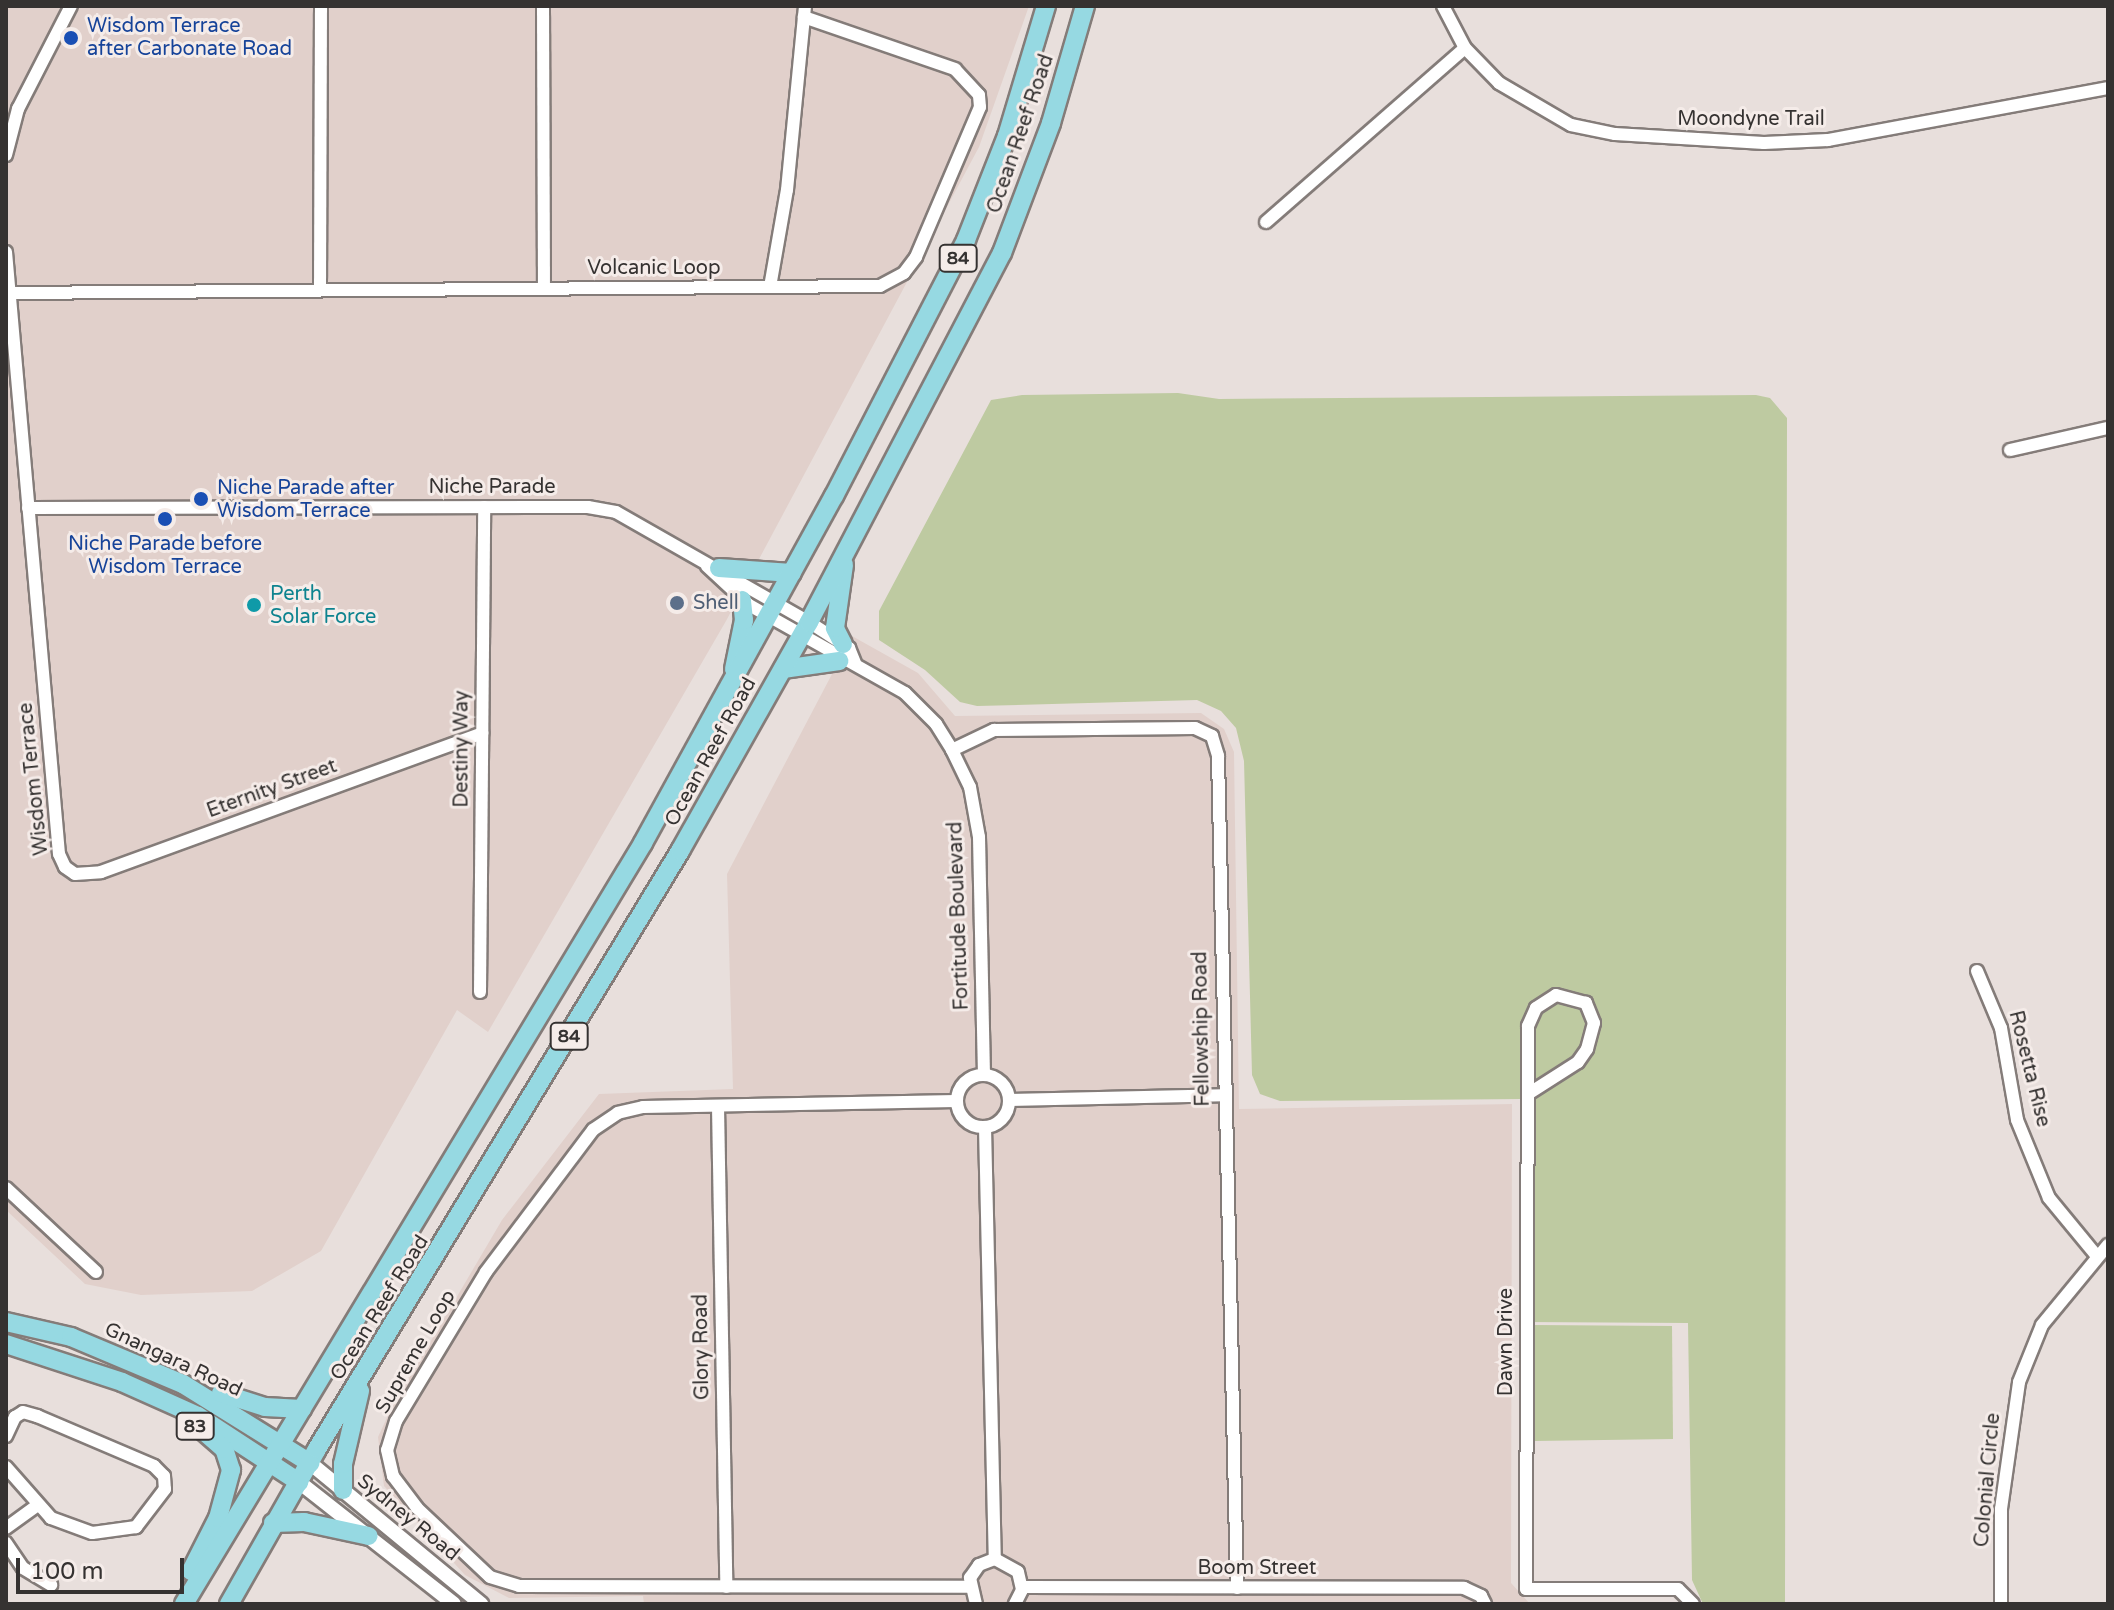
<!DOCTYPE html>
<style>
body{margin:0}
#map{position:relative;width:2114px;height:1610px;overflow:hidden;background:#e8dfdc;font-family:"Varela Round",sans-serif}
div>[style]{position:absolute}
.built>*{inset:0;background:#e1d0cb}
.green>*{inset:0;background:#becaa1}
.roads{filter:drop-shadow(2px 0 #847c79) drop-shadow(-2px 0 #847c79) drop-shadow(0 2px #847c79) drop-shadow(0 -2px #847c79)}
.minor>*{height:12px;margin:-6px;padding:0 6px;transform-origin:6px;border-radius:6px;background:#fff}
.minor>.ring{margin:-6px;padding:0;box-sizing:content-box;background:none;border:12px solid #fff;border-radius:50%}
.tertiary>*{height:14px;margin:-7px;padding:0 7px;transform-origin:7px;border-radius:7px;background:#fff}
.primary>*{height:18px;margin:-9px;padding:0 9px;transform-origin:9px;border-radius:9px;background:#96d9e2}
.dots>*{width:22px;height:22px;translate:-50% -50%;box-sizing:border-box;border:4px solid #f5ece9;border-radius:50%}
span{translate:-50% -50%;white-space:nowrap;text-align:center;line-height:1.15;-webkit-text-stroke:6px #f5ece9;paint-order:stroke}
.shield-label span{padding:2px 6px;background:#f5ece9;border:2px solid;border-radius:6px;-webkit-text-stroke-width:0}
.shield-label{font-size:18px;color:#353231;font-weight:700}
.transit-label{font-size:20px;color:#164399}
.left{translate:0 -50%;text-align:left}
.street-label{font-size:20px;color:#353231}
.culture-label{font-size:20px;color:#0d838f}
.service-label{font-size:20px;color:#4e5e75}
.frame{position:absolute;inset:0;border:8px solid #353231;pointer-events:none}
.scale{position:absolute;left:16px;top:1558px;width:168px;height:36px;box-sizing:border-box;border:4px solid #353231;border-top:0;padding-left:10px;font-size:24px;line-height:28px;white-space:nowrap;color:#353231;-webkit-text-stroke:6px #f5ece9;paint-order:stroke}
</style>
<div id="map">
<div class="built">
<i style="clip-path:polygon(6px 6px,1029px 6px,979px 147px,726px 621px,488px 1032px,457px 1010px,321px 1251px,252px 1291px,141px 1295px,85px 1284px,6px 1210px)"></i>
<i style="clip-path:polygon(852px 636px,918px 673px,955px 716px,1201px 713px,1224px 729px,1234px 752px,1239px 1109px,1512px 1104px,1511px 1583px,1530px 1604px,1672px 1604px,644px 1604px,643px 1596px,509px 1598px,465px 1575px,384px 1486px,378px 1437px,392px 1407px,502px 1220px,599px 1094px,733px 1089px,727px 874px)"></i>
</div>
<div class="green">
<i style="clip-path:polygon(1178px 393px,1219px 399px,1756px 395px,1770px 398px,1787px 418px,1785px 1604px,1703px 1604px,1692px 1580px,1688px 1323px,1520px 1322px,1522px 1099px,1280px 1101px,1260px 1094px,1252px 1075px,1244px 761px,1236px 728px,1221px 711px,1197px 700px,977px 706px,960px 702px,925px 670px,879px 640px,879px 611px,991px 400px,1022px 395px)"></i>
<i style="clip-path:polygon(1534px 1325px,1672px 1326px,1673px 1439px,1534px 1441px)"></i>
</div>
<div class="roads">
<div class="minor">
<i style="left:543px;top:6px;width:283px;rotate:89.8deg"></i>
<i style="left:1443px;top:6px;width:47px;rotate:62.4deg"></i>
<i style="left:1465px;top:48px;width:49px;rotate:45.8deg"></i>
<i style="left:1499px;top:83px;width:83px;rotate:30.3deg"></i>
<i style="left:1571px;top:125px;width:45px;rotate:11.6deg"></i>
<i style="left:1615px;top:134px;width:149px;rotate:3.5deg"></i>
<i style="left:1764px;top:143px;width:64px;rotate:-2.7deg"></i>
<i style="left:1828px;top:140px;width:285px;rotate:-10.5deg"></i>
<i style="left:6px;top:155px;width:48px;rotate:-75.4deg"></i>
<i style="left:18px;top:109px;width:116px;rotate:-62.8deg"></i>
<i style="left:1266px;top:222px;width:264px;rotate:-41.2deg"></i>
<i style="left:6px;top:252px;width:604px;rotate:84.97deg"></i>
<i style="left:59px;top:854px;width:14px;rotate:65deg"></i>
<i style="left:65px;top:867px;width:12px;rotate:35deg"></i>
<i style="left:75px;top:874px;width:26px;rotate:-4deg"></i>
<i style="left:101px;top:872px;width:406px;rotate:-20deg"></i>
<i style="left:770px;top:287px;width:98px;rotate:-80.1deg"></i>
<i style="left:787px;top:190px;width:185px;rotate:-84.4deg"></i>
<i style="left:320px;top:290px;width:284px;rotate:-89.8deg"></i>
<i style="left:10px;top:293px;width:870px;rotate:-0.46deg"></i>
<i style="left:880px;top:286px;width:27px;rotate:-28deg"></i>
<i style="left:904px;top:273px;width:20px;rotate:-53deg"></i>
<i style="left:916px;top:257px;width:163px;rotate:-66.9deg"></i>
<i style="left:980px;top:107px;width:12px;rotate:-95deg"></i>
<i style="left:979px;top:95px;width:35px;rotate:-133deg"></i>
<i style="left:955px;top:69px;width:160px;rotate:-161deg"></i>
<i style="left:2010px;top:450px;width:100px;rotate:-12.7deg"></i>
<i style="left:28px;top:508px;width:560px;rotate:-0.1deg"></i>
<i style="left:588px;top:507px;width:28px;rotate:10deg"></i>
<i style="left:616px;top:512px;width:222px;rotate:29.7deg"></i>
<i style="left:809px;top:622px;width:48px;rotate:33deg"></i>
<i style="left:849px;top:648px;width:16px;rotate:68deg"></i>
<i style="left:707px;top:566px;width:57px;rotate:42.9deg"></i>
<i style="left:749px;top:605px;width:179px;rotate:29.4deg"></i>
<i style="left:905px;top:693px;width:44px;rotate:45deg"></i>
<i style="left:936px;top:724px;width:31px;rotate:58deg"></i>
<i style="left:952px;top:750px;width:41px;rotate:64.1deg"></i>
<i style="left:970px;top:787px;width:51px;rotate:79.8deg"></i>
<i style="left:979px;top:837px;width:237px;rotate:88.8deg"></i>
<i style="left:952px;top:750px;width:47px;rotate:-25.5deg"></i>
<i style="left:994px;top:730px;width:201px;rotate:-0.6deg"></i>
<i style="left:1195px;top:728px;width:19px;rotate:25deg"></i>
<i style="left:1212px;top:736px;width:21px;rotate:73deg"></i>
<i style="left:1218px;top:756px;width:832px;rotate:88.69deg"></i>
<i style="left:1977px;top:971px;width:62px;rotate:67.2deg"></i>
<i style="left:2001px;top:1028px;width:93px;rotate:80.1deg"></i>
<i style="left:2017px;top:1120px;width:84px;rotate:67.7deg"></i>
<i style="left:2049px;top:1198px;width:74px;rotate:50.5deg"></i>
<i style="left:480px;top:992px;width:485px;rotate:-89.5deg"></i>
<i class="ring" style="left:957px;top:1075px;width:40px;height:40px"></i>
<i style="left:1528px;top:1094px;width:59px;rotate:-32.6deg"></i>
<i style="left:1578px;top:1062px;width:16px;rotate:-55deg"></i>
<i style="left:1587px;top:1049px;width:27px;rotate:-75deg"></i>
<i style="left:1594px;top:1023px;width:22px;rotate:-112deg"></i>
<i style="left:1586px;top:1003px;width:31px;rotate:-165deg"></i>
<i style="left:1556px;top:995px;width:24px;rotate:147deg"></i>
<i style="left:1536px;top:1008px;width:20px;rotate:114deg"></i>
<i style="left:1528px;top:1026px;width:563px;rotate:90.2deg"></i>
<i style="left:1526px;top:1589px;width:152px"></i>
<i style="left:1678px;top:1589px;width:21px;rotate:45deg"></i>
<i style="left:1009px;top:1100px;width:214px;rotate:-1.3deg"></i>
<i style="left:956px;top:1101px;width:313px;rotate:178.9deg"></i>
<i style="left:643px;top:1107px;width:26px;rotate:167deg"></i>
<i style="left:618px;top:1113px;width:30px;rotate:146deg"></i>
<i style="left:593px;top:1130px;width:178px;rotate:127deg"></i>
<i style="left:486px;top:1272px;width:174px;rotate:121.1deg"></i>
<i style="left:396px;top:1421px;width:30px;rotate:107deg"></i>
<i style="left:387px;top:1450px;width:27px;rotate:77deg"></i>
<i style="left:393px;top:1476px;width:40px;rotate:53deg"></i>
<i style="left:417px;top:1508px;width:100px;rotate:43.4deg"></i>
<i style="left:490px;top:1577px;width:30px;rotate:17deg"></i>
<i style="left:519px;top:1586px;width:450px;rotate:0.1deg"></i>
<i style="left:718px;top:1106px;width:481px;rotate:89deg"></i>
<i style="left:985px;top:1127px;width:432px;rotate:88.7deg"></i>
<i style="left:6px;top:1188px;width:123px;rotate:43deg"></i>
<i style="left:6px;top:1436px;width:21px;rotate:-65deg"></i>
<i style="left:15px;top:1417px;width:9px;rotate:-32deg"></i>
<i style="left:23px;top:1412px;width:15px;rotate:16deg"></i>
<i style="left:37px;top:1416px;width:127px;rotate:23.1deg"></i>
<i style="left:154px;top:1466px;width:14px;rotate:45deg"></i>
<i style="left:164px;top:1476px;width:13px;rotate:86deg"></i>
<i style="left:165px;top:1489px;width:48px;rotate:127.3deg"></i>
<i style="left:136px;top:1527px;width:44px;rotate:172.2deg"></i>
<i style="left:92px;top:1533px;width:44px;rotate:-159.9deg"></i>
<i style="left:51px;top:1518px;width:68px;rotate:-131.4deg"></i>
<i style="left:6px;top:1528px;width:39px;rotate:-36deg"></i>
<i style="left:6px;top:1543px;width:30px;rotate:56deg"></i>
<i style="left:23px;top:1568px;width:33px;rotate:31deg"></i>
<i style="left:1022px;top:1587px;width:442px;rotate:0.1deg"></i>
<i style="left:1464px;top:1588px;width:19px;rotate:25deg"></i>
<i style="left:1481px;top:1596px;width:9px;rotate:63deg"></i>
<i style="left:976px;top:1604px;width:27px;rotate:-103deg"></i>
<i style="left:970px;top:1578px;width:16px;rotate:-55deg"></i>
<i style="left:979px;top:1565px;width:17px;rotate:-21deg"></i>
<i style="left:995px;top:1559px;width:26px;rotate:29deg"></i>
<i style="left:1018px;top:1572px;width:18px;rotate:77deg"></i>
<i style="left:1022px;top:1590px;width:16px;rotate:117deg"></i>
<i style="left:2001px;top:1604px;width:95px;rotate:-90deg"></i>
<i style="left:2001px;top:1509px;width:128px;rotate:-81.9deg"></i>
<i style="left:2019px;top:1382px;width:61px;rotate:-68deg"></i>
<i style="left:2042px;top:1325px;width:104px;rotate:-50.5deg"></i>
</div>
<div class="tertiary">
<i style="left:310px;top:1463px;width:222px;rotate:39.5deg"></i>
<i style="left:299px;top:1482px;width:197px;rotate:38.2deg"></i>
</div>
<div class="primary">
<i style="left:719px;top:568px;width:73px;rotate:3.9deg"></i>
<i style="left:843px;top:644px;width:18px;rotate:-117deg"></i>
<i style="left:835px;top:628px;width:64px;rotate:-81.9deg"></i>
<i style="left:734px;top:669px;width:50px;rotate:-78.5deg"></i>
<i style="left:744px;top:620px;width:20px;rotate:-96deg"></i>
<i style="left:783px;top:669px;width:57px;rotate:-8.1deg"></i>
<i style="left:6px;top:1322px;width:67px;rotate:13deg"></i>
<i style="left:71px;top:1337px;width:121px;rotate:22.8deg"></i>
<i style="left:183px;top:1384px;width:150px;rotate:31.9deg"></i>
<i style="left:6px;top:1344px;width:122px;rotate:18.1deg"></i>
<i style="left:122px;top:1382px;width:83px;rotate:24.1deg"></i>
<i style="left:198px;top:1416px;width:121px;rotate:33.2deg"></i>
<i style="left:221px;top:1393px;width:46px;rotate:17.7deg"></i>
<i style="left:265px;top:1407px;width:37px;rotate:3deg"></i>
<i style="left:343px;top:1490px;width:26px;rotate:-90deg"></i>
<i style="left:343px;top:1464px;width:75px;rotate:-76.9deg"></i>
<i style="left:273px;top:1523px;width:31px;rotate:-2deg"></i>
<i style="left:304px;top:1522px;width:66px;rotate:12.2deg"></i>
<i style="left:191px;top:1571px;width:59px;rotate:-63deg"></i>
<i style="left:218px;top:1518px;width:50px;rotate:-74.8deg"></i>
<i style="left:231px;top:1470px;width:22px;rotate:-108deg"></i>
<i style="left:224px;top:1449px;width:30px;rotate:-139deg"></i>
<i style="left:184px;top:1604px;width:889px;rotate:-58.9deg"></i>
<i style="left:643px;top:843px;width:396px;rotate:-61.2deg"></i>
<i style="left:834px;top:496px;width:288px;rotate:-62.7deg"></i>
<i style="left:966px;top:240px;width:112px;rotate:-68.5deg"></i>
<i style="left:1007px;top:136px;width:136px;rotate:-73.3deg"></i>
<i style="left:229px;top:1604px;width:178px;rotate:-60.4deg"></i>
<i style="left:317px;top:1449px;width:700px;rotate:-58.74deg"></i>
<i style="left:680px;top:851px;width:263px;rotate:-60.6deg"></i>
<i style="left:809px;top:622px;width:416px;rotate:-62.4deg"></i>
<i style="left:1002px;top:253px;width:139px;rotate:-69.3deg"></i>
<i style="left:1051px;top:123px;width:122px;rotate:-73.8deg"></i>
</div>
</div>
<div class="dots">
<i style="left:71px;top:38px;background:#1a4fb4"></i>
<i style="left:201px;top:499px;background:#1a4fb4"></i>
<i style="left:165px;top:519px;background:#1a4fb4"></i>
<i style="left:677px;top:603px;background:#5c6f8a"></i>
<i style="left:254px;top:605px;background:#0f9aa8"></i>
</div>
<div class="shield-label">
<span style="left:958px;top:258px">84</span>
<span style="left:569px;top:1036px">84</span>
<span style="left:195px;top:1426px">83</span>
</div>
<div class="transit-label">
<span class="left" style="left:87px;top:38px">Wisdom Terrace<br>after Carbonate Road</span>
<span class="left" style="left:217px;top:500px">Niche Parade after<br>Wisdom Terrace</span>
<span style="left:165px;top:556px">Niche Parade before<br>Wisdom Terrace</span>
</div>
<div class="street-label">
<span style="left:1751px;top:119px">Moondyne Trail</span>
<span style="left:1021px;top:134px;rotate:-71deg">Ocean Reef Road</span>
<span style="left:654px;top:268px">Volcanic Loop</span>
<span style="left:492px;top:487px">Niche Parade</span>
<span style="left:462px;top:749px;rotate:-90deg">Destiny Way</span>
<span style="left:711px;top:752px;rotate:-61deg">Ocean Reef Road</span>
<span style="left:34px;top:779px;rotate:-96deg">Wisdom Terrace</span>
<span style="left:272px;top:789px;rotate:-20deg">Eternity Street</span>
<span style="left:959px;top:916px;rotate:-92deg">Fortitude Boulevard</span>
<span style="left:1202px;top:1029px;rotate:-91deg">Fellowship Road</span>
<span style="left:2029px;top:1069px;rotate:76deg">Rosetta Rise</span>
<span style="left:380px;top:1308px;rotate:-58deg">Ocean Reef Road</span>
<span style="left:1506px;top:1342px;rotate:-90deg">Dawn Drive</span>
<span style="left:702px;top:1347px;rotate:-91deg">Glory Road</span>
<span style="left:416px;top:1352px;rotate:-60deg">Supreme Loop</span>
<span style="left:173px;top:1360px;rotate:25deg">Gnangara Road</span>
<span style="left:1988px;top:1480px;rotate:-85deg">Colonial Circle</span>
<span style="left:408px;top:1518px;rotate:39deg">Sydney Road</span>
<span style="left:1257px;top:1568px">Boom Street</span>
</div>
<div class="culture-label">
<span class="left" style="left:270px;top:606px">Perth<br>Solar Force</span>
</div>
<div class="service-label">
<span class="left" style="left:693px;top:603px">Shell</span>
</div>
<div class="frame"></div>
<div class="scale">100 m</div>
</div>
